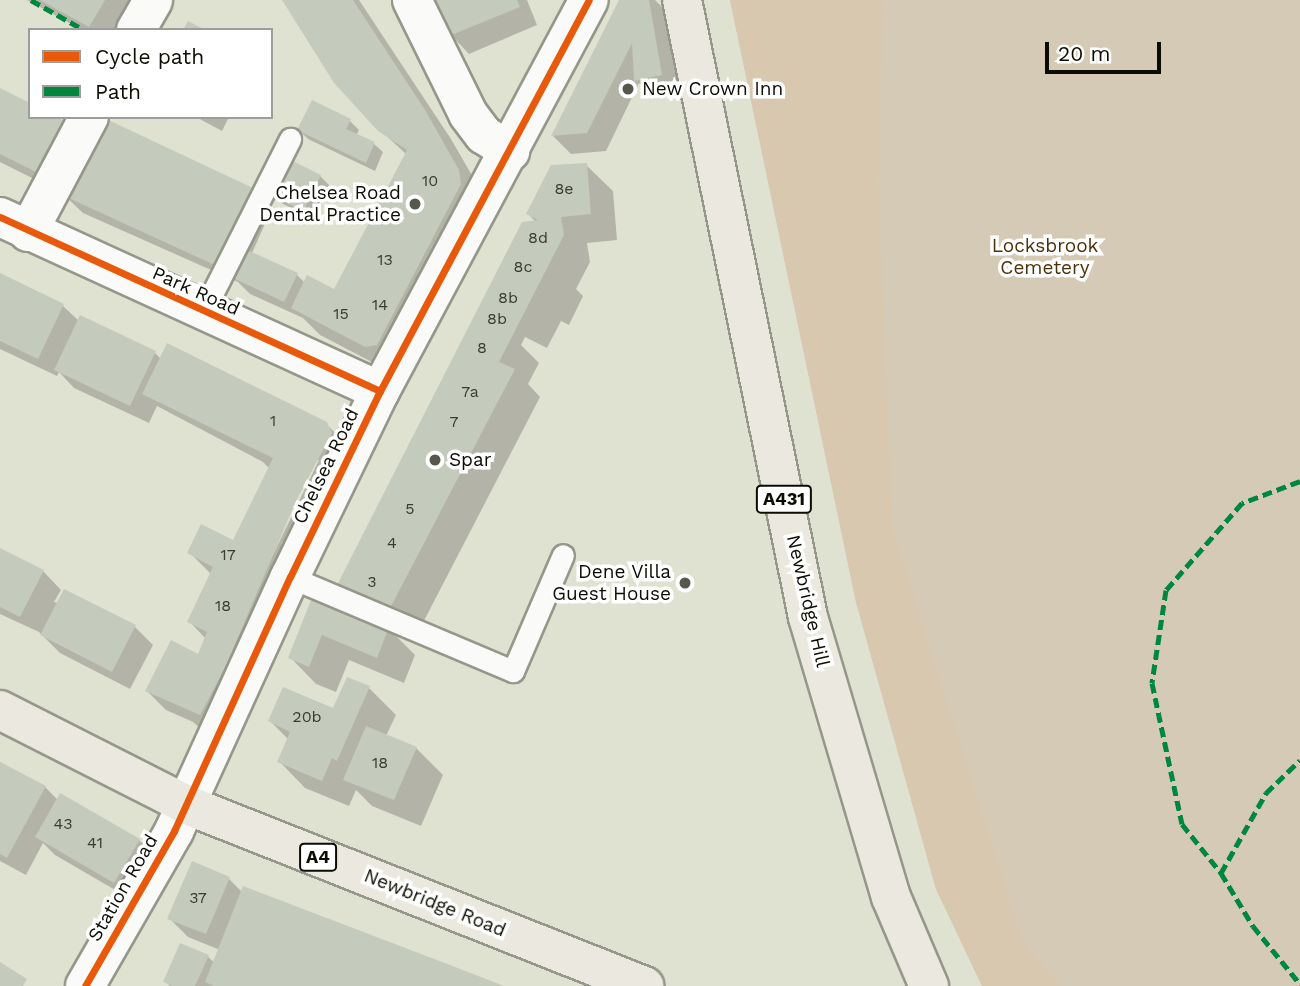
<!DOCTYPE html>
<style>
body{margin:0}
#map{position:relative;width:1300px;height:986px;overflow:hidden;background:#e0e2d1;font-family:"Work Sans",sans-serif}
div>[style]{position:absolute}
.green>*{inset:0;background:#d5cab6}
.forest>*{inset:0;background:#d7c8af}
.shadow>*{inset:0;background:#0003}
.building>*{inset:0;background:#c4cabc}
.roads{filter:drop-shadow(2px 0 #95978a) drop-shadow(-2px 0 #95978a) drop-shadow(0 2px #95978a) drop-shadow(0 -2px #95978a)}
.service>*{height:21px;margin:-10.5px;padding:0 10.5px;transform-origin:10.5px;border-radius:10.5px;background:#fafbf8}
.minor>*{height:38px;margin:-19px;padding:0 19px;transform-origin:19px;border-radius:19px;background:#fafbf8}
.primary>*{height:38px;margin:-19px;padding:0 19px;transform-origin:19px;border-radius:19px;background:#ebe9df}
.quiet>*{height:5px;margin-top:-2.5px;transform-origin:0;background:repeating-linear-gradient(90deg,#00873e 0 10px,transparent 0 15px)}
.cycleway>*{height:7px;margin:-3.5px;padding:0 3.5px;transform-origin:3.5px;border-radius:3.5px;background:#e8590c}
.dots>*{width:19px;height:19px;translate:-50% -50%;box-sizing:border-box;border:4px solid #fff;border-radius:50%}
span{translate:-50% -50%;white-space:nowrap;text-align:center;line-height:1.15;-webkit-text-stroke:7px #fff;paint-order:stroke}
.number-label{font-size:16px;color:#3a3d32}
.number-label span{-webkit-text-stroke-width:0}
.shield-label span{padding:2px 5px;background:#fff;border:2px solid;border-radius:5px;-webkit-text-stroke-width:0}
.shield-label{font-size:18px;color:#0b0d03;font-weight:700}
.poi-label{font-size:19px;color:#0b0d03}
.left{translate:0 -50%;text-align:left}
.right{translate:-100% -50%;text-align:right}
.park-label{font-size:19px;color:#4d3007}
.street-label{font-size:19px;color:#0b0d03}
.legend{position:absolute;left:28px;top:28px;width:245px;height:91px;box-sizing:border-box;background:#fff;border:2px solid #9d9e9a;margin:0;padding:9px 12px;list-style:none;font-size:21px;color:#0b0d03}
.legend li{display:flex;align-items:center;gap:14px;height:35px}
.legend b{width:35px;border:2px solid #9d9e9a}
.scale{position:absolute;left:1045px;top:42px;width:116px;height:32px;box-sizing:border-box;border:4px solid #0b0d03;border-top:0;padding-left:9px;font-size:21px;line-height:24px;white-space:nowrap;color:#0b0d03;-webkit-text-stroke:5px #fff;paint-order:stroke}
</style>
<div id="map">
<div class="green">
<i style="clip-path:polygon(730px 0,1300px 0,1300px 986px,982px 986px,936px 889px,856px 602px)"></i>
</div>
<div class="forest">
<i style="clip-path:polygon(730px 0,880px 0,883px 4px,878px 178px,892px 528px,1022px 941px,1060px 986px,982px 986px,936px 889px,856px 602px)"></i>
</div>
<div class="shadow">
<i style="clip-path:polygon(27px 0,132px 0,116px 30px,82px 30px)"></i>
<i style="clip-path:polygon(283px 0,359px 0,451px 139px,485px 198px,393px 373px,320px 335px,303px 318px,250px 294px,238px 282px,83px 213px,64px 195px,254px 190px,272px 208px,252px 253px,297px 275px,305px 283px,335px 292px,406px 154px,379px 129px)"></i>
<i style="clip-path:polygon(436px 0,527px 0,537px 25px,469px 54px,451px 35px)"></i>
<i style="clip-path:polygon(621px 0,655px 0,665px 10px,679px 93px,654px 99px,639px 83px,606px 151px,571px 154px,553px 136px)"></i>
<i style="clip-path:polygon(0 90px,30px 117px,58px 191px,0 162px)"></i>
<i style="clip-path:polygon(196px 117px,229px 117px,222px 131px)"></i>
<i style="clip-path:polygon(350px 121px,359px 130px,356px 136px,374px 144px,383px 152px,375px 171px,308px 139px,299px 130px)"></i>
<i style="clip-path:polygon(586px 165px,613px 191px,617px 240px,587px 243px,590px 262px,576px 289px,583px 296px,569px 325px,561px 321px,547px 348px,525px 337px,521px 345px,539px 363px,528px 384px,540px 397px,414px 640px,389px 629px,415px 655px,404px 683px,349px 660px,336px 692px,316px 684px,290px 657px,314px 598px,363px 618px,536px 222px,528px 214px)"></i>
<i style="clip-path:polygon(320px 176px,329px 185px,312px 218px,283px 204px,274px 195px)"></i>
<i style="clip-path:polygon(evenodd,0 275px,63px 306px,79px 321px,155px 353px,161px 359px,326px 424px,354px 451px,202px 730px,193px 722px,166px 710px,147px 691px,199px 656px,206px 639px,189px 621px,211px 574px,189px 552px,234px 542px,270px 469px,263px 462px,157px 406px,149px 423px,74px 388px,59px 372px,57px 376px,0 349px,0 275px,315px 460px,319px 460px,267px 567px,264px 565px,315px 460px)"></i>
<i style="clip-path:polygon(0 550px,43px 571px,61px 590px,54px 602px,135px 627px,153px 645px,130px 689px,60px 653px,39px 632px,0 614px)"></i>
<i style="clip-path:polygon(369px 688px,396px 715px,386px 736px,416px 748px,443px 775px,421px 826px,372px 806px,356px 790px,349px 806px,305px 788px,279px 761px,289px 740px,270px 721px,334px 710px)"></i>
<i style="clip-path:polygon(0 762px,45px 787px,58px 800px,139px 840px,148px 849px,117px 891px,55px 855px,43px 843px,26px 875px,0 861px)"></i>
<i style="clip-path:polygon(229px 879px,242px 892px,500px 986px,170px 986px,165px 981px,208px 957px,215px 963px,220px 950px,188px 937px,169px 918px)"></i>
</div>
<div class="building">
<i style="clip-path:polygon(40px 0,105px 0,89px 27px)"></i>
<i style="clip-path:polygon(282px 0,353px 0,425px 110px,459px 170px,461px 184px,377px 345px,365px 347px,291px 308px,307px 275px,334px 289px,407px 150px,378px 131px,334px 83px)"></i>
<i style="clip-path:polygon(434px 0,517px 0,520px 7px,449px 36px)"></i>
<i style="clip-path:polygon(619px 0,649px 0,662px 75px,634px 81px,632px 43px,587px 133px,551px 136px)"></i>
<i style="clip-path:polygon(188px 21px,206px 30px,183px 30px)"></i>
<i style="clip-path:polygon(0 88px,30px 103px,30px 117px,57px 117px,66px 122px,40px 174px,0 154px)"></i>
<i style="clip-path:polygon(312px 100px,351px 119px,346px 129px,375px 142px,366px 163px,297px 130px)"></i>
<i style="clip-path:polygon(102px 117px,255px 189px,219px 267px,62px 195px)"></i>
<i style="clip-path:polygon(291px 160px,321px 175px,303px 211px,272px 195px)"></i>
<i style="clip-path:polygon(587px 163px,591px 214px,561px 217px,564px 235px,499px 362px,515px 369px,387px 614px,334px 591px,522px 222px,538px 220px,526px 214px,551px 165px)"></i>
<i style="clip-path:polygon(243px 248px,298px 273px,284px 302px,229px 276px)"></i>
<i style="clip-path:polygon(0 273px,64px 304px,38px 359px,0 341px)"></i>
<i style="clip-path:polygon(80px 315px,156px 351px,130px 406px,54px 370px)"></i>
<i style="clip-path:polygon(167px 343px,327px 422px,332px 433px,296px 501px,225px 668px,200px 715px,145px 691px,171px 640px,198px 654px,207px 632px,187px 622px,213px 567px,187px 553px,201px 524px,233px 540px,273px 458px,142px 394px)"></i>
<i style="clip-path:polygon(0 548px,44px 570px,20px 617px,0 607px)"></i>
<i style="clip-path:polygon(64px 589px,136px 625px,112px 672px,40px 635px)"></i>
<i style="clip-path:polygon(313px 595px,389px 627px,377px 658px,322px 635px,309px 667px,288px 658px)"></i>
<i style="clip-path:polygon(347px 677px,370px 686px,337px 761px,332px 758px,322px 781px,277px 762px,290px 732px,268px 721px,283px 687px,333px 708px)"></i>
<i style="clip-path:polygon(366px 726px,417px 747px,394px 800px,343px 780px)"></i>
<i style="clip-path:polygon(0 762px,46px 786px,7px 858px,0 854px)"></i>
<i style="clip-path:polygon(60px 793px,140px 839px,114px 883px,35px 837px)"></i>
<i style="clip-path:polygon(192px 861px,230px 877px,206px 934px,167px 919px)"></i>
<i style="clip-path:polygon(243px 886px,450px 965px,504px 986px,214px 986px,205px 982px)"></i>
<i style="clip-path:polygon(180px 943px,209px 955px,195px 986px,173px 986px,163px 982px)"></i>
<i style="clip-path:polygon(0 962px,27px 979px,23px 986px,0 986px)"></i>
</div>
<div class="roads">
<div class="service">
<i style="left:203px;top:312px;width:194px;rotate:-63.3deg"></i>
<i style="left:290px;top:577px;width:242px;rotate:22.9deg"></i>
<i style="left:513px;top:671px;width:126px;rotate:-66.7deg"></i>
</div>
<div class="minor">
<i style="left:412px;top:0;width:127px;rotate:63.8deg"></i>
<i style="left:468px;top:114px;width:26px;rotate:53deg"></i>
<i style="left:484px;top:135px;width:31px;rotate:32deg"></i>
<i style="left:136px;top:30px;width:34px;rotate:-60deg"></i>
<i style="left:0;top:217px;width:418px;rotate:24.6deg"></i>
<i style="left:28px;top:232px;width:130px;rotate:-62.1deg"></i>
<i style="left:85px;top:986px;width:179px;rotate:-60.1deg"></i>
<i style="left:174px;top:831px;width:279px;rotate:-65.5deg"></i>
<i style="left:290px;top:577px;width:207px;rotate:-64.2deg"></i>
<i style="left:380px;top:391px;width:443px;rotate:-61.9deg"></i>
</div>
<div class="primary">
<i style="left:682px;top:0;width:630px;rotate:78.46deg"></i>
<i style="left:808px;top:617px;width:292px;rotate:73.5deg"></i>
<i style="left:891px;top:897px;width:97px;rotate:66.9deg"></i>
<i style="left:0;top:710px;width:210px;rotate:26.9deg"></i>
<i style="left:187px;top:805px;width:492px;rotate:21.6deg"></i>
</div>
</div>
<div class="quiet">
<i style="left:31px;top:0;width:61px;rotate:29.5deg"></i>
<i style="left:1300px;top:481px;width:62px;rotate:159.2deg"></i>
<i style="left:1242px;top:503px;width:116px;rotate:131.1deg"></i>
<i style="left:1166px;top:590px;width:94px;rotate:98.6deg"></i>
<i style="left:1152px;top:683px;width:144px;rotate:78deg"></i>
<i style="left:1182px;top:824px;width:63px;rotate:51.5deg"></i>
<i style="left:1221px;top:873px;width:62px;rotate:58.9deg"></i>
<i style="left:1253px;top:926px;width:75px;rotate:51deg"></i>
<i style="left:1221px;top:873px;width:92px;rotate:-60.6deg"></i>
<i style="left:1266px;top:793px;width:47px;rotate:-44.1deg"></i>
</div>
<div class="cycleway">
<i style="left:0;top:217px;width:418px;rotate:24.6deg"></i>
<i style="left:85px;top:986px;width:179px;rotate:-60.1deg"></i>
<i style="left:174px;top:831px;width:279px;rotate:-65.5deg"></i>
<i style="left:290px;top:577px;width:207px;rotate:-64.2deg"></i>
<i style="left:380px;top:391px;width:443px;rotate:-61.9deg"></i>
</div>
<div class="dots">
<i style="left:628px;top:89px;background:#56584b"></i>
<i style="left:415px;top:204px;background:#56584b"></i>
<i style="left:435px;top:460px;background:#56584b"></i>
<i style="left:685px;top:583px;background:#56584b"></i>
</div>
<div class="number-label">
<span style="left:430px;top:181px">10</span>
<span style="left:564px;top:189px">8e</span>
<span style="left:538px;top:238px">8d</span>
<span style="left:385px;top:260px">13</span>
<span style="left:523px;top:267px">8c</span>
<span style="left:508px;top:298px">8b</span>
<span style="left:380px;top:305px">14</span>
<span style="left:341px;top:314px">15</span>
<span style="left:497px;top:319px">8b</span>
<span style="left:482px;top:348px">8</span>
<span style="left:470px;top:392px">7a</span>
<span style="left:273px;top:421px">1</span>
<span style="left:454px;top:422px">7</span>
<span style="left:410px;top:509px">5</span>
<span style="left:392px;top:543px">4</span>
<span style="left:228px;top:555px">17</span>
<span style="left:372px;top:582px">3</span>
<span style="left:223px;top:606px">18</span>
<span style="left:307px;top:717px">20b</span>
<span style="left:380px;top:763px">18</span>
<span style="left:63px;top:824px">43</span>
<span style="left:95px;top:843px">41</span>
<span style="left:198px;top:898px">37</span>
</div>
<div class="shield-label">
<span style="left:784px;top:499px">A431</span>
<span style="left:318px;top:857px">A4</span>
</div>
<div class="poi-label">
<span class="left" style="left:642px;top:89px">New Crown Inn</span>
<span class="right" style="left:401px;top:204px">Chelsea Road<br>Dental Practice</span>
<span class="left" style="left:449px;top:460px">Spar</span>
<span class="right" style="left:671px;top:583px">Dene Villa<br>Guest House</span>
</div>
<div class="park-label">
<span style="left:1045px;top:257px">Locksbrook<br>Cemetery</span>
</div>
<div class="street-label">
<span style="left:196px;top:291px;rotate:24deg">Park Road</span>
<span style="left:326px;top:466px;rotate:-64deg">Chelsea Road</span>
<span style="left:808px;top:601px;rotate:77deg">Newbridge Hill</span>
<span style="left:123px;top:888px;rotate:-60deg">Station Road</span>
<span style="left:435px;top:903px;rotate:22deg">Newbridge Road</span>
</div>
<ul class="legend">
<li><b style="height:9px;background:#e8590c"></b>Cycle path</li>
<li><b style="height:9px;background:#00873e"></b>Path</li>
</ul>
<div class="scale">20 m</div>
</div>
